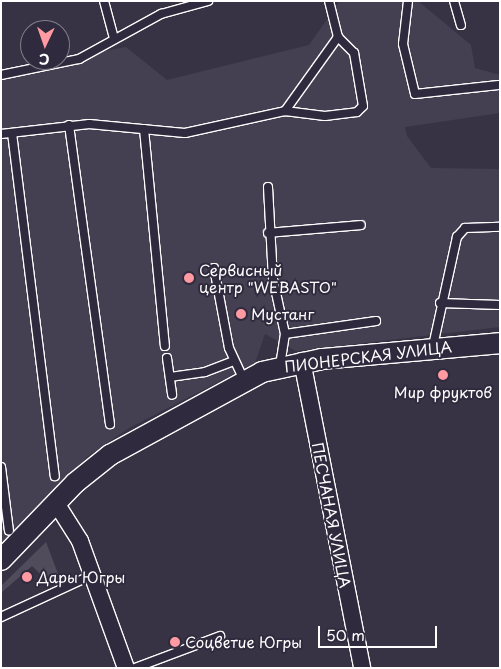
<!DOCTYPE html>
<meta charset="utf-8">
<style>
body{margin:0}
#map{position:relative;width:501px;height:669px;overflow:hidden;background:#373345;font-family:"Playpen Sans",sans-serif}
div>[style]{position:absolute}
.built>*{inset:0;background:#444051}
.green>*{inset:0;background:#514c5c}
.roads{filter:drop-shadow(1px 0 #fff) drop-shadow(-1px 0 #fff) drop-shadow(0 1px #fff) drop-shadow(0 -1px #fff)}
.service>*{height:8px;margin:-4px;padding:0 4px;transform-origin:4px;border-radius:4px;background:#2f2a3d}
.minor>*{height:16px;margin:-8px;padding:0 8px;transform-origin:8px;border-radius:8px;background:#2f2a3d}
.tertiary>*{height:20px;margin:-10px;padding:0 10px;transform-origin:10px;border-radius:10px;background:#2f2a3d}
.dots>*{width:14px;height:14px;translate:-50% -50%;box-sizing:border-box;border:2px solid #2f2a3d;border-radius:50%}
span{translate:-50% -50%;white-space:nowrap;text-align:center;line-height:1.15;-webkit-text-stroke:4px #2f2a3d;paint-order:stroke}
.poi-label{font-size:15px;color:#fff}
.left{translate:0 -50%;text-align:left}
.street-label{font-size:15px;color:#fff}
.frame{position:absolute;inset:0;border:2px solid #fff;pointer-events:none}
.north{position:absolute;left:20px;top:20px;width:50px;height:50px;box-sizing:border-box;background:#2f2a3d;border:1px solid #827f8b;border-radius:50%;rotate:183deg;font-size:14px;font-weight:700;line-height:20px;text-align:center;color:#fff}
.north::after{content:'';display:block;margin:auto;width:18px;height:22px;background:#ff9aa2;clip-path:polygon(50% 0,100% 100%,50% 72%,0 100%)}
.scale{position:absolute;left:318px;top:626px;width:119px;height:22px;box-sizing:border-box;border:2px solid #fff;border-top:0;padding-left:6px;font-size:15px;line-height:18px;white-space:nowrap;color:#fff;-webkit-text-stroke:4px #2f2a3d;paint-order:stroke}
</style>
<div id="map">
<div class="built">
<i style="clip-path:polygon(340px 1px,418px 1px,471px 45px,475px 68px,500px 75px,500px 113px,405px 127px,407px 136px,431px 168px,500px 169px,500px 327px,296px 351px,265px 334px,255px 363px,129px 428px,88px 456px,1px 544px,1px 71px,126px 47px,167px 80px,309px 45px)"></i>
</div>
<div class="green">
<i style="clip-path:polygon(46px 542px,60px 579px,48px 581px,32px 566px,1px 593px,1px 586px)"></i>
</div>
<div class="roads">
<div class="service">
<i style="left:104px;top:1px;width:39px;rotate:75deg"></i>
<i style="left:408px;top:1px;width:43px;rotate:96.6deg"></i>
<i style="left:403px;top:44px;width:51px;rotate:76.5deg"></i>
<i style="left:415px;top:94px;width:84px;rotate:-6.1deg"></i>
<i style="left:454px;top:1px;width:25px;rotate:74deg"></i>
<i style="left:1px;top:75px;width:80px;rotate:-11.6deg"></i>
<i style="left:79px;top:59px;width:94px;rotate:-28.8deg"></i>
<i style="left:161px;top:14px;width:49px;rotate:-15.5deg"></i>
<i style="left:285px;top:111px;width:40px;rotate:7.1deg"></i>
<i style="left:325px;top:116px;width:32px;rotate:-7deg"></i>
<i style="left:357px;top:112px;width:8px;rotate:-45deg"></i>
<i style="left:363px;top:106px;width:54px;rotate:-99.6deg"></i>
<i style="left:354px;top:53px;width:23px;rotate:-135deg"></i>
<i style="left:338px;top:37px;width:37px;rotate:-104deg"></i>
<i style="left:69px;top:125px;width:302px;rotate:82.2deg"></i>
<i style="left:144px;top:129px;width:218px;rotate:84.5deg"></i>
<i style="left:12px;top:133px;width:346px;rotate:82.9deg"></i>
<i style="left:1px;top:134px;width:89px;rotate:-6.5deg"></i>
<i style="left:89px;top:124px;width:96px;rotate:5.4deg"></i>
<i style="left:185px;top:133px;width:102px;rotate:-12.4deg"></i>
<i style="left:285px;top:111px;width:91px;rotate:-54.4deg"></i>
<i style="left:268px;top:187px;width:92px;rotate:86.9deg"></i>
<i style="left:273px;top:279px;width:56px;rotate:77.7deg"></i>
<i style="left:285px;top:334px;width:32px;rotate:99deg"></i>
<i style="left:268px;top:233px;width:93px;rotate:-4.9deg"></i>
<i style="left:214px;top:268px;width:81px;rotate:79.4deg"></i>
<i style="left:229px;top:348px;width:35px;rotate:65deg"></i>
<i style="left:440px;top:303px;width:60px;rotate:1.9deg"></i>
<i style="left:285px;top:334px;width:92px;rotate:-8.1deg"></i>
<i style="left:433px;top:346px;width:112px;rotate:-77.6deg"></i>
<i style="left:457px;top:237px;width:12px;rotate:-48deg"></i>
<i style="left:465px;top:228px;width:35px;rotate:-2deg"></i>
<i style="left:167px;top:358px;width:37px;rotate:82deg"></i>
<i style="left:170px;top:377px;width:35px;rotate:-8deg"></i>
<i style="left:205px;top:372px;width:30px;rotate:-21deg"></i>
<i style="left:1px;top:467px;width:64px;rotate:82.9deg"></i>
<i style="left:1px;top:617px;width:100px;rotate:-24.8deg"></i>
<i style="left:135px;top:668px;width:91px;rotate:-20.6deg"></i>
</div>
<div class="minor">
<i style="left:302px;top:361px;width:313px;rotate:78.9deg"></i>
<i style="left:56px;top:503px;width:45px;rotate:57.7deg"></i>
<i style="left:80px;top:541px;width:135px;rotate:70.1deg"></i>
</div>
<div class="tertiary">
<i style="left:1px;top:560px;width:107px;rotate:-46.1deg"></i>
<i style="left:75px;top:483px;width:45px;rotate:-38.7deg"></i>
<i style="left:110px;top:455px;width:173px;rotate:-28.6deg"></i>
<i style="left:262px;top:372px;width:61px;rotate:-12.2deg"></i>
<i style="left:322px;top:359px;width:179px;rotate:-5.1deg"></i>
</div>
</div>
<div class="dots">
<i style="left:189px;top:278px;background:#ff9aa2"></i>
<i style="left:241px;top:314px;background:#ff9aa2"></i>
<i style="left:443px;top:375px;background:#ff9aa2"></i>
<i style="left:27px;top:577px;background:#ff9aa2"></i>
<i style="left:175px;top:642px;background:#ff9aa2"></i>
</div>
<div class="poi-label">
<span class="left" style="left:199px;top:278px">Сервисный<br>центр "WEBASTO"</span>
<span class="left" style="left:251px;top:314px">Мустанг</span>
<span style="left:443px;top:392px">Мир фруктов</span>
<span class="left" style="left:37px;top:577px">Дары Югры</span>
<span class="left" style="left:185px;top:642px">Соцветие Югры</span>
</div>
<div class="street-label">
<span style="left:368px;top:356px;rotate:-7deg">ПИОНЕРСКАЯ УЛИЦА</span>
<span style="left:332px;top:515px;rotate:79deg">ПЕСЧАНАЯ УЛИЦА</span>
</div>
<div class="frame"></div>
<div class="north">С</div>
<div class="scale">50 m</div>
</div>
